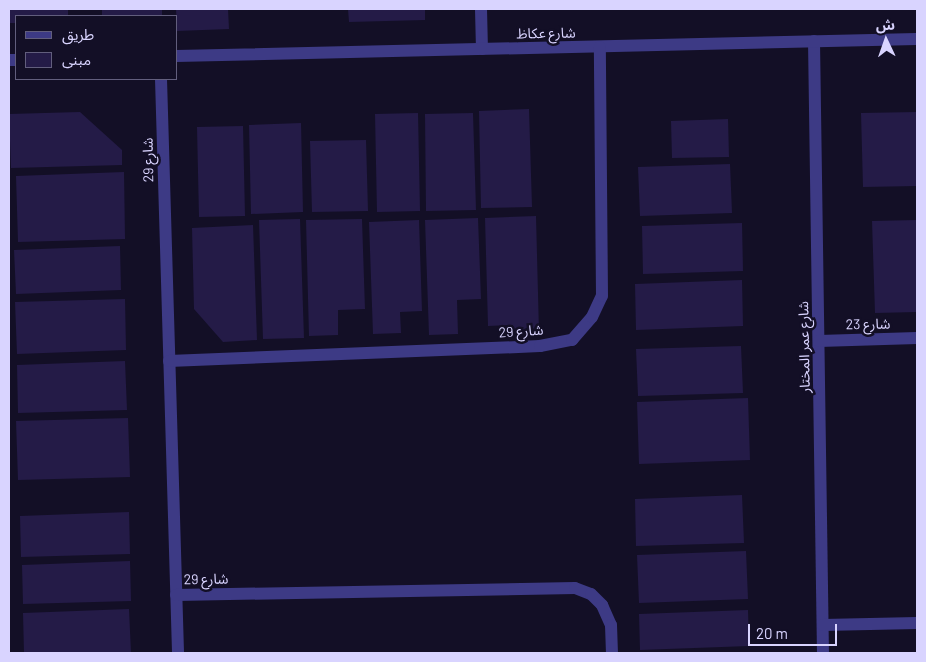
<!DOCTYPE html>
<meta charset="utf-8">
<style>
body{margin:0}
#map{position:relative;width:926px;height:662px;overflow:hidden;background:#130f26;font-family:Barlow,"Noto Sans Arabic",sans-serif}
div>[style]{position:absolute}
.building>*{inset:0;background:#241b47}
.minor>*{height:12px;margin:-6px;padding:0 6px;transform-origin:6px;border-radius:6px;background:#3d3a85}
span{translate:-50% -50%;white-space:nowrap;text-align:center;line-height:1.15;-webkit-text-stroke:5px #130f26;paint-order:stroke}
.street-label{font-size:14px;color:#d9d4ff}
.frame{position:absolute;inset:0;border:10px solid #d9d4ff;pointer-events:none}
.legend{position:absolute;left:15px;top:15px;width:162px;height:65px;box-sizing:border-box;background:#130f26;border:1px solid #625e7d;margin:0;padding:6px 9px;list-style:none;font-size:15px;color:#d9d4ff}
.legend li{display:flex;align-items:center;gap:10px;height:25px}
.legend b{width:25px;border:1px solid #625e7d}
.north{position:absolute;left:861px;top:15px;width:50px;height:50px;-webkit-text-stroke:4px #130f26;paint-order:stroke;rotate:357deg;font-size:14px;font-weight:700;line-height:20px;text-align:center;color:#d9d4ff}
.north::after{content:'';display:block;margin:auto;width:18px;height:22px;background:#d9d4ff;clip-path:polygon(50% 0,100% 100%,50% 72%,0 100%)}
.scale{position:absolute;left:748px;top:624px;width:89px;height:22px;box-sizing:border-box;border:2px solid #d9d4ff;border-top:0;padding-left:6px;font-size:15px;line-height:18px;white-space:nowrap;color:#d9d4ff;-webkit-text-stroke:4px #130f26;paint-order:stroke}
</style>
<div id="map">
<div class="building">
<i style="clip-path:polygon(9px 9px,68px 9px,68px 16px,16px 16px,16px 23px,9px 23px)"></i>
<i style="clip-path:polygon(102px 9px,162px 9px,162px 16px,102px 16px)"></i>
<i style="clip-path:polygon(176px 9px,228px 9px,229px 29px,177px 31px)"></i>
<i style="clip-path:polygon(348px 9px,425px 9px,425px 20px,349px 22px)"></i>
<i style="clip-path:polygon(529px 109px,532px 207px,481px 208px,479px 111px)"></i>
<i style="clip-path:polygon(80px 112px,122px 150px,122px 165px,11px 168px,9px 114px)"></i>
<i style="clip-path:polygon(917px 112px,917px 186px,863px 187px,861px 113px)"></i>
<i style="clip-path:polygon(418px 113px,420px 211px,377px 212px,375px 114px)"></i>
<i style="clip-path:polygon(473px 113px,476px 210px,426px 211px,425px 114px)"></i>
<i style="clip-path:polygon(728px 119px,729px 157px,672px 158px,671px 121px)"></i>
<i style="clip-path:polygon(301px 123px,303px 212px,251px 214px,249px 125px)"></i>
<i style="clip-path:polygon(243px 126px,245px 216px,199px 217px,197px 127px)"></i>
<i style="clip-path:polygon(366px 140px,368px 211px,312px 212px,310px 141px)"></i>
<i style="clip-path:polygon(730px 164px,732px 213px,640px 216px,638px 167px)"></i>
<i style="clip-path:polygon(124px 172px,125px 239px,18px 242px,16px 176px)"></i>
<i style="clip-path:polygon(536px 216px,539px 332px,513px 333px,513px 325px,488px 326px,485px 218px)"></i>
<i style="clip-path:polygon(478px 218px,481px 299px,457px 300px,458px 334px,429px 335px,425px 220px)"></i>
<i style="clip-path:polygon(300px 219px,304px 338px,263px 339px,259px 220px)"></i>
<i style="clip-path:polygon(362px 219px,365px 309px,338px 310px,338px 335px,309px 336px,306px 220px)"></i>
<i style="clip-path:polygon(419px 220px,422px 311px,400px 312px,401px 333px,373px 334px,369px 222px)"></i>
<i style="clip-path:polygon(917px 220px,917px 312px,875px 313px,872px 221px)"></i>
<i style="clip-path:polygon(742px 223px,743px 271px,643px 274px,642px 226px)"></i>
<i style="clip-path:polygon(253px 225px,257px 340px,223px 342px,194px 309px,192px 228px)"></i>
<i style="clip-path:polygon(120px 246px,121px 290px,16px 294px,14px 250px)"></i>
<i style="clip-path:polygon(742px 280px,743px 326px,636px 330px,635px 284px)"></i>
<i style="clip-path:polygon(125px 299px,126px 350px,17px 354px,15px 302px)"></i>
<i style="clip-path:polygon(741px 346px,743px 393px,638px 396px,636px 349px)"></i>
<i style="clip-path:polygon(125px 361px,127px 410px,18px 413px,17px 365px)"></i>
<i style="clip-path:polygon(748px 398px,750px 460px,639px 464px,637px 402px)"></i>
<i style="clip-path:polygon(128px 418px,130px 477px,18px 480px,16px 421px)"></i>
<i style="clip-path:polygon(742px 495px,744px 543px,636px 546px,635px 499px)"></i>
<i style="clip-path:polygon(129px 512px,130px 554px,21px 557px,20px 516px)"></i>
<i style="clip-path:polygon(746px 551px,748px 599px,639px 603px,637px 555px)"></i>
<i style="clip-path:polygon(130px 561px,131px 601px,23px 604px,22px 565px)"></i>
<i style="clip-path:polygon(129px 609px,131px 653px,24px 653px,23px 613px)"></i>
<i style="clip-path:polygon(748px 610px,749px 646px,640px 650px,639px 614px)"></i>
</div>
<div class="minor">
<i style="left:481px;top:9px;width:40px;rotate:88.6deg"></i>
<i style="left:814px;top:41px;width:612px;rotate:89.16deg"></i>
<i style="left:176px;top:56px;width:741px;rotate:-1.31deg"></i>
<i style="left:9px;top:60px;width:7px"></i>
<i style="left:161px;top:79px;width:574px;rotate:88.3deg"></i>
<i style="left:819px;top:341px;width:98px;rotate:-1.8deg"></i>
<i style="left:169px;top:361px;width:371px;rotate:-2.3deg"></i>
<i style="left:540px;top:346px;width:33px;rotate:-11deg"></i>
<i style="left:572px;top:340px;width:30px;rotate:-49deg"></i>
<i style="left:592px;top:317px;width:23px;rotate:-65deg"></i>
<i style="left:602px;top:296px;width:249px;rotate:-90.5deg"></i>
<i style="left:176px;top:595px;width:399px;rotate:-1deg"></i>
<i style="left:575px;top:588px;width:17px;rotate:21deg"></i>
<i style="left:591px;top:594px;width:16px;rotate:45deg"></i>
<i style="left:602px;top:605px;width:22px;rotate:66deg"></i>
<i style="left:611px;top:625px;width:28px;rotate:88deg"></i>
<i style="left:823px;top:625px;width:94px;rotate:-1.2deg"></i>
</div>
<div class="street-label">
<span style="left:546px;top:33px;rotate:-1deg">شارع عكاظ</span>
<span style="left:148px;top:160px;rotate:-91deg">شارع 29</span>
<span style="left:868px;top:324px;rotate:-1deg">شارع 23</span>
<span style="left:521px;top:331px;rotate:-4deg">شارع 29</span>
<span style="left:804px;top:347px;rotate:-91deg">شارع عمر المختار</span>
<span style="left:206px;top:579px;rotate:-1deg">شارع 29</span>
</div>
<div class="frame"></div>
<ul class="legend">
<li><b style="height:6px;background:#3d3a85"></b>طريق</li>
<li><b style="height:14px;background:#241b47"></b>مبنى</li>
</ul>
<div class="north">ش</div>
<div class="scale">20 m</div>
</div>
